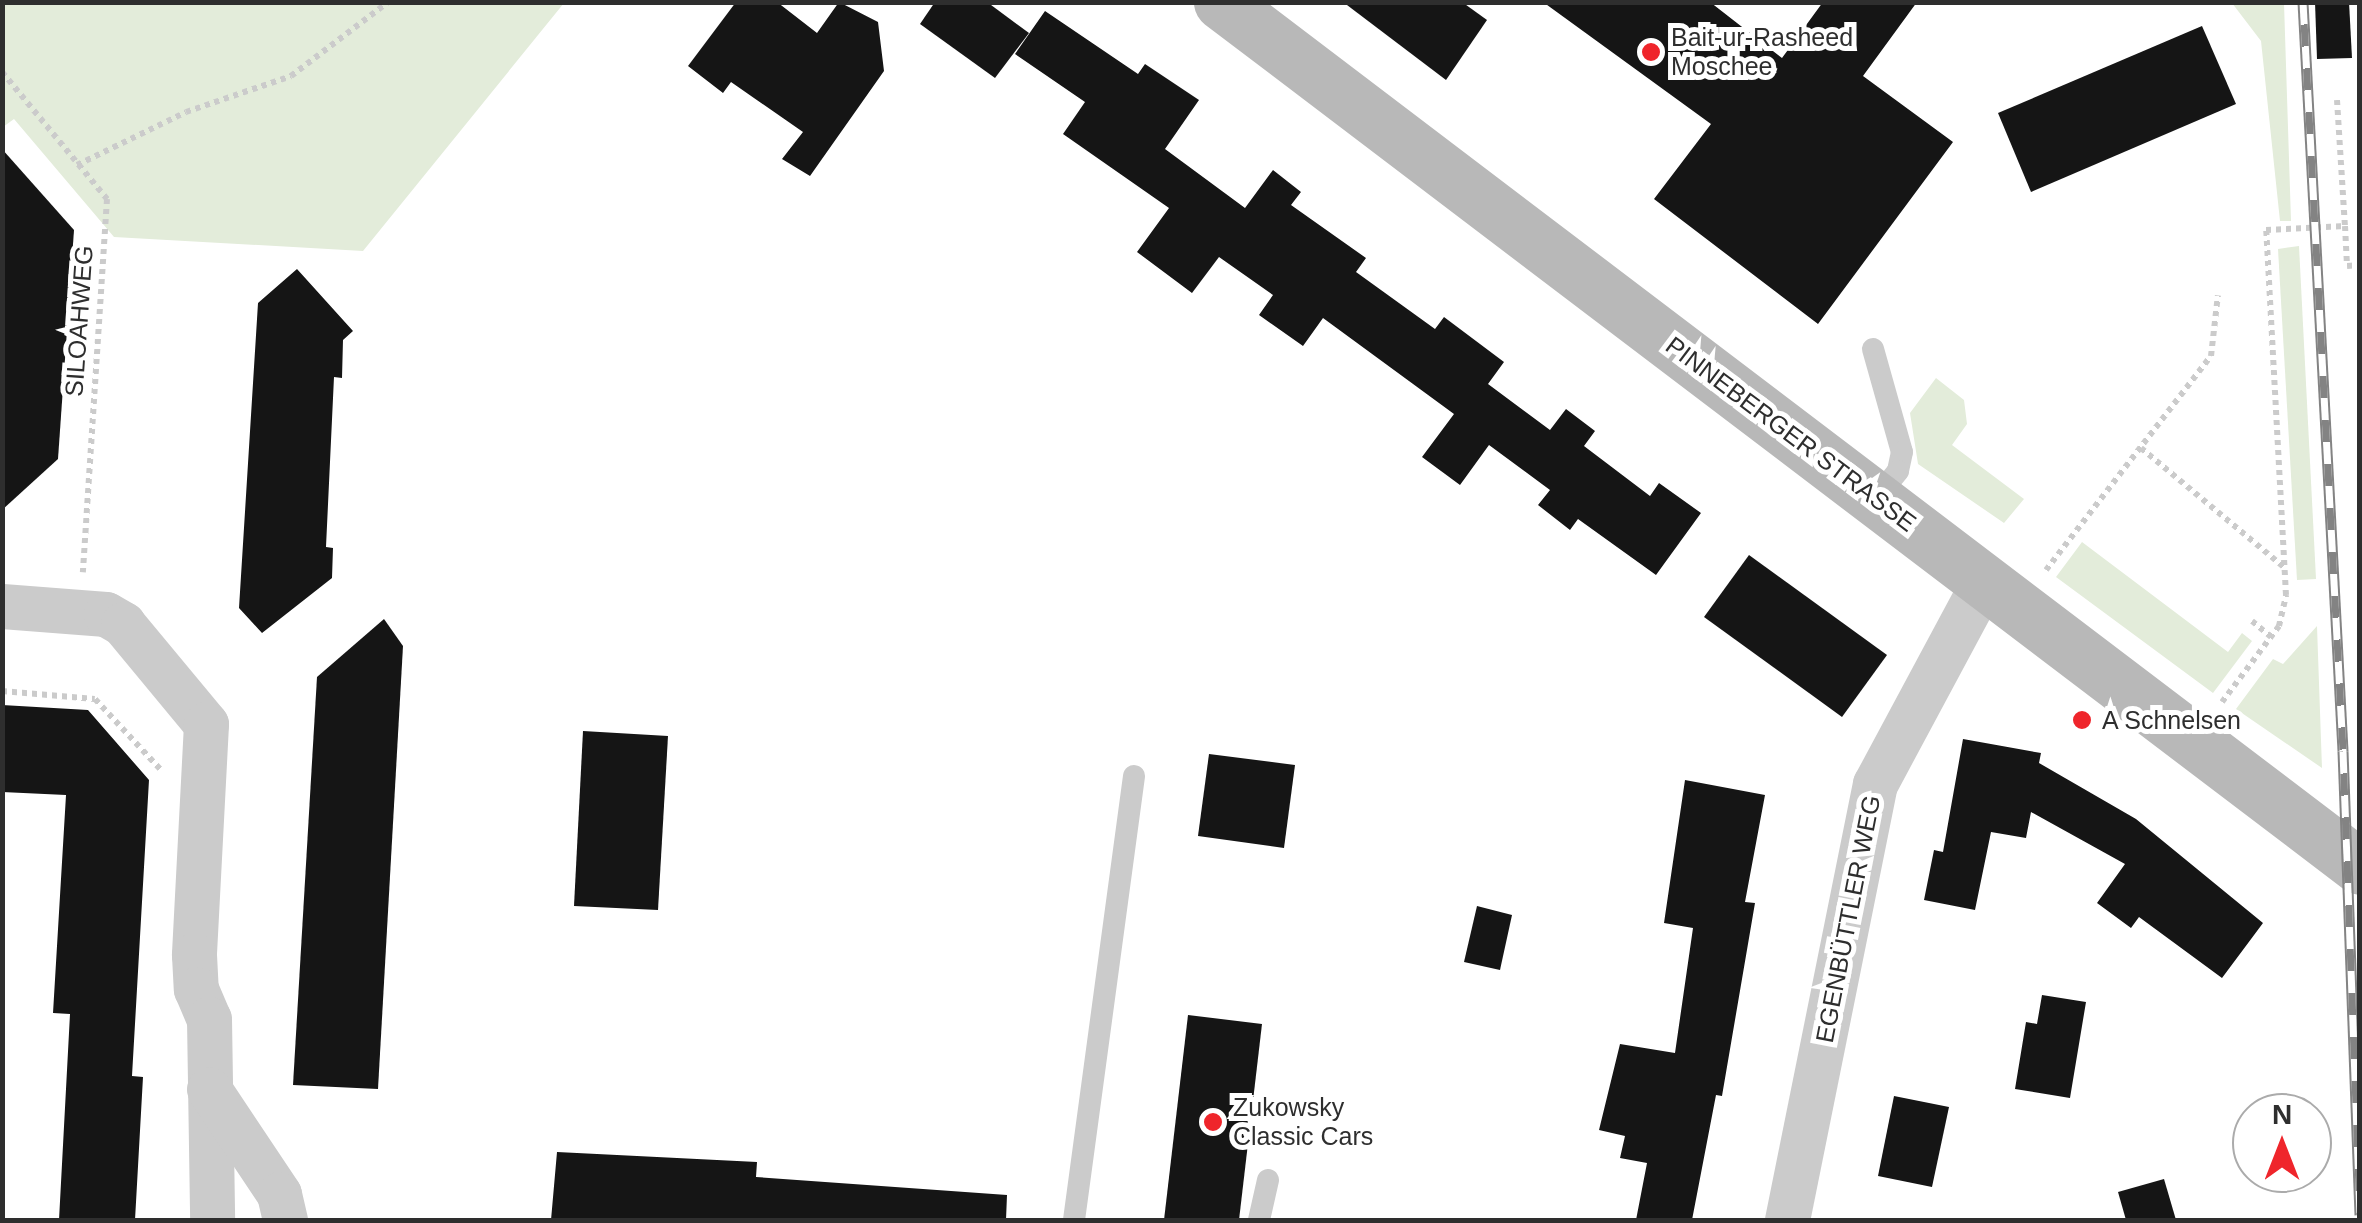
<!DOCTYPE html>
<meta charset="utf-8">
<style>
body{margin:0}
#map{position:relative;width:2362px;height:1223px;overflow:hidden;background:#fff;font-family:Arial,sans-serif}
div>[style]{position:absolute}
.green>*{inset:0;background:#e3ecda}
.building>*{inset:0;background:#151515}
.path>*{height:6px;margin-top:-3px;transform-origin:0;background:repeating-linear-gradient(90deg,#cbcbcb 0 5px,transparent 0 10px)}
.service>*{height:22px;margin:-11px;padding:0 11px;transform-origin:11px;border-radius:11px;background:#cbcbcb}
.minor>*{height:45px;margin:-22.5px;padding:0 22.5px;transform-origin:22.5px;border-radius:22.5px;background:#cbcbcb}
.secondary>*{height:55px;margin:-27.5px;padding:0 27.5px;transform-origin:27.5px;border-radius:27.5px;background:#b8b8b8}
.rail>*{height:11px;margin-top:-5.5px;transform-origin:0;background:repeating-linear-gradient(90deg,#fff 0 22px,#838383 0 44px);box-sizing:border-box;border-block:2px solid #838383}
.dots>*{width:28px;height:28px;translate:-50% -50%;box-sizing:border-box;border:5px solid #fff;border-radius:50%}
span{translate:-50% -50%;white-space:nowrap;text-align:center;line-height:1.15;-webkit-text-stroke:10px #fff;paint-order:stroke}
.poi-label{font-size:25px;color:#2e2e2e}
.left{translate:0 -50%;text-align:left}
.street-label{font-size:25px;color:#2e2e2e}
.frame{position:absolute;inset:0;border:5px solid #2e2e2e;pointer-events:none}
.north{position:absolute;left:2232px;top:1093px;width:100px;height:100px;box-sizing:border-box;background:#fff;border:2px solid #ababab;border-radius:50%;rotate:0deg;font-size:28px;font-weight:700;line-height:40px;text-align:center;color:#2e2e2e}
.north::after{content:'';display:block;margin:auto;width:35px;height:45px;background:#ef252b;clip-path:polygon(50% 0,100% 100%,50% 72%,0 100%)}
</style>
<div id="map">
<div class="green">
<i style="clip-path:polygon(3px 2px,564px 2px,564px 3px,363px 251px,114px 237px,14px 119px,3px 127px)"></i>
<i style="clip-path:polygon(2232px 3px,2284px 3px,2291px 221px,2280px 221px,2261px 41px)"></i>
<i style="clip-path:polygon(2299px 246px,2316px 579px,2297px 580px,2278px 249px)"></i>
<i style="clip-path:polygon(1936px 378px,1964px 400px,1967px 424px,1952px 445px,2024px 499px,2004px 523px,1918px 464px,1910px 413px)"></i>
<i style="clip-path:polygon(2082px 542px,2228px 652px,2242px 633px,2252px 641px,2213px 693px,2056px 577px)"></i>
<i style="clip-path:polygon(2317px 626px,2322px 768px,2236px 709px,2273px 659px,2283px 664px)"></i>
</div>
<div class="building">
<i style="clip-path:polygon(736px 2px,777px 2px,817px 33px,839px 2px,878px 22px,884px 71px,810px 176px,782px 159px,803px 132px,731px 82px,723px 93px,688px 66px)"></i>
<i style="clip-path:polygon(935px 2px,987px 2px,1029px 33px,995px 78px,920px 24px)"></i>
<i style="clip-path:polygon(1343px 2px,1462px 2px,1487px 20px,1446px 80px)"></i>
<i style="clip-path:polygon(1543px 2px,1710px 2px,1782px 58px,1823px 2px,1917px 2px,1863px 76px,1953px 142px,1818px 324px,1654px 199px,1711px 124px)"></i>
<i style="clip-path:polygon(2315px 2px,2349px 2px,2352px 58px,2317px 59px)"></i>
<i style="clip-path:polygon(1045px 11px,1138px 74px,1145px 64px,1199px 100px,1165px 149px,1245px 208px,1273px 170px,1301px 192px,1291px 205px,1366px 258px,1356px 272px,1435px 329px,1444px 317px,1504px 362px,1488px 384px,1550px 430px,1566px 409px,1595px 431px,1584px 446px,1650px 496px,1659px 483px,1701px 513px,1656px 575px,1578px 519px,1570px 530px,1538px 505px,1550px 490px,1489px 445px,1460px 485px,1422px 457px,1454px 414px,1323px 318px,1303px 346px,1259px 315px,1273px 295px,1219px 257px,1192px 293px,1137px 252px,1169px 208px,1063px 134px,1085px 102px,1015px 54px)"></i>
<i style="clip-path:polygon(2202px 26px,2236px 104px,2031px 192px,1998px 113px)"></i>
<i style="clip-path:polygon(2px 149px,74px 230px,58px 459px,2px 510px)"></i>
<i style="clip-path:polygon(297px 269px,353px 331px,343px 340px,342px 378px,334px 377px,326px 547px,333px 548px,332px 578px,262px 633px,239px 608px,258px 303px)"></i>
<i style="clip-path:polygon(1749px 555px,1887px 655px,1842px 717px,1704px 617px)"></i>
<i style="clip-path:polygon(384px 619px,403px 646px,378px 1089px,293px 1085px,317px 677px)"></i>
<i style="clip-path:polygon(2px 705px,88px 710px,149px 780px,132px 1076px,143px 1077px,135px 1220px,59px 1220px,70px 1014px,53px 1013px,66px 795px,2px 792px)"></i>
<i style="clip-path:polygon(583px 731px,668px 736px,658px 910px,574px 906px)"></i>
<i style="clip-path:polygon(1963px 739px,2041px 753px,2039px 763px,2136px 819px,2263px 923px,2222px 978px,2139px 917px,2131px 928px,2097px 903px,2125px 864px,2031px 812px,2026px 838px,1991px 832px,1975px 910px,1924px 900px,1934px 850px,1943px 852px)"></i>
<i style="clip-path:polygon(1209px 754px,1295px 765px,1284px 848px,1198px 836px)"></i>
<i style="clip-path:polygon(1685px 780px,1765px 795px,1745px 902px,1755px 903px,1722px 1096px,1716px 1095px,1692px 1220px,1636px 1220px,1647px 1163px,1620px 1158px,1625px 1136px,1599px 1130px,1620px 1044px,1675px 1053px,1693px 928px,1664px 923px)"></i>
<i style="clip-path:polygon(1477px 906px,1512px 915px,1500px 970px,1464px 962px)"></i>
<i style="clip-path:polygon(2042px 995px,2086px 1002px,2070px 1098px,2015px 1089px,2026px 1022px,2037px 1024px)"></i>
<i style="clip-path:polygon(1188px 1015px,1262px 1024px,1239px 1220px,1164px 1220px)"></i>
<i style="clip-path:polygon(1894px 1096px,1949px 1107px,1932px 1187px,1878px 1176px)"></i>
<i style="clip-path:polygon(557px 1152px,757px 1162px,756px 1177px,1007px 1195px,1006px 1220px,551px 1220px)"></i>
<i style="clip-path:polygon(2164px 1179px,2176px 1220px,2126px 1220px,2118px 1192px)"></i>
</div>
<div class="path">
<i style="left:2px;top:72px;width:165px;rotate:50.4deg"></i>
<i style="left:107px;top:199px;width:374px;rotate:93.7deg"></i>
<i style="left:2337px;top:100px;width:126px;rotate:86.4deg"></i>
<i style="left:77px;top:165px;width:121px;rotate:-25.9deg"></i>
<i style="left:186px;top:112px;width:111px;rotate:-18.9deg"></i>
<i style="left:291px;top:76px;width:122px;rotate:-37.3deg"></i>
<i style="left:2141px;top:448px;width:187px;rotate:39.8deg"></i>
<i style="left:2046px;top:570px;width:270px;rotate:-52.4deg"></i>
<i style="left:2211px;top:356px;width:61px;rotate:-83.5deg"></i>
<i style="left:2252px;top:621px;width:25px;rotate:40deg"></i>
<i style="left:2px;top:691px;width:93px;rotate:4.9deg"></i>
<i style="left:95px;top:699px;width:96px;rotate:47.1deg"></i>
<i style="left:2222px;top:702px;width:95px;rotate:-53.1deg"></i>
<i style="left:2279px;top:626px;width:32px;rotate:-77deg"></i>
<i style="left:2286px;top:595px;width:366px;rotate:-93.1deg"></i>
<i style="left:2266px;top:230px;width:79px;rotate:-2.9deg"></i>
<i style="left:2345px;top:226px;width:40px;rotate:87.1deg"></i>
<i style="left:2347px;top:266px;width:13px;rotate:-4deg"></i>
</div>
<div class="service">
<i style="left:1873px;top:349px;width:107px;rotate:74.3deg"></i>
<i style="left:1902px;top:452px;width:19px;rotate:102deg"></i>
<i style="left:1898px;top:471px;width:35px;rotate:129deg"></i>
<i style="left:1074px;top:1220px;width:448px;rotate:-82.3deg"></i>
<i style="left:1259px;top:1220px;width:41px;rotate:-77.3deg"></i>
</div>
<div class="minor">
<i style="left:2px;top:606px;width:104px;rotate:4.4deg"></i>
<i style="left:106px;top:614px;width:20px;rotate:30deg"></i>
<i style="left:123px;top:624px;width:130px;rotate:50.3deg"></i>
<i style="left:206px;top:724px;width:231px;rotate:93deg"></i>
<i style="left:194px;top:955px;width:34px;rotate:87deg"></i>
<i style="left:196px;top:989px;width:33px;rotate:67deg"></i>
<i style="left:209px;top:1019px;width:201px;rotate:89.1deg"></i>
<i style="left:209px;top:1089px;width:126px;rotate:56.3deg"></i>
<i style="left:279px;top:1194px;width:27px;rotate:77deg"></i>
<i style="left:1787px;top:1220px;width:445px;rotate:-78.6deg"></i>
<i style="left:1875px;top:784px;width:230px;rotate:-61.8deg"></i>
</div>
<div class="secondary">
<i style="left:1221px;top:2px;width:1430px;rotate:37.21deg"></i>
</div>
<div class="rail">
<i style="left:2303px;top:2px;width:750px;rotate:86.94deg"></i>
<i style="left:2343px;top:751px;width:464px;rotate:87.9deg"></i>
</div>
<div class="dots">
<i style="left:1651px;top:52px;background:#ef252b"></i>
<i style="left:2082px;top:720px;background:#ef252b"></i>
<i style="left:1213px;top:1122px;background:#ef252b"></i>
</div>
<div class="poi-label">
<span class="left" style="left:1671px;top:52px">Bait-ur-Rasheed<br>Moschee</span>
<span class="left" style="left:2102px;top:720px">A Schnelsen</span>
<span class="left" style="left:1233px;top:1122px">Zukowsky<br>Classic Cars</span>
</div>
<div class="street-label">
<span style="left:79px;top:321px;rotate:-86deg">SILOAHWEG</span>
<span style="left:1791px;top:434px;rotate:37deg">PINNEBERGER STRASSE</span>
<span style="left:1848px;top:919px;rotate:-79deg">EGENBÜTTLER WEG</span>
</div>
<div class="frame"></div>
<div class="north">N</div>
</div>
